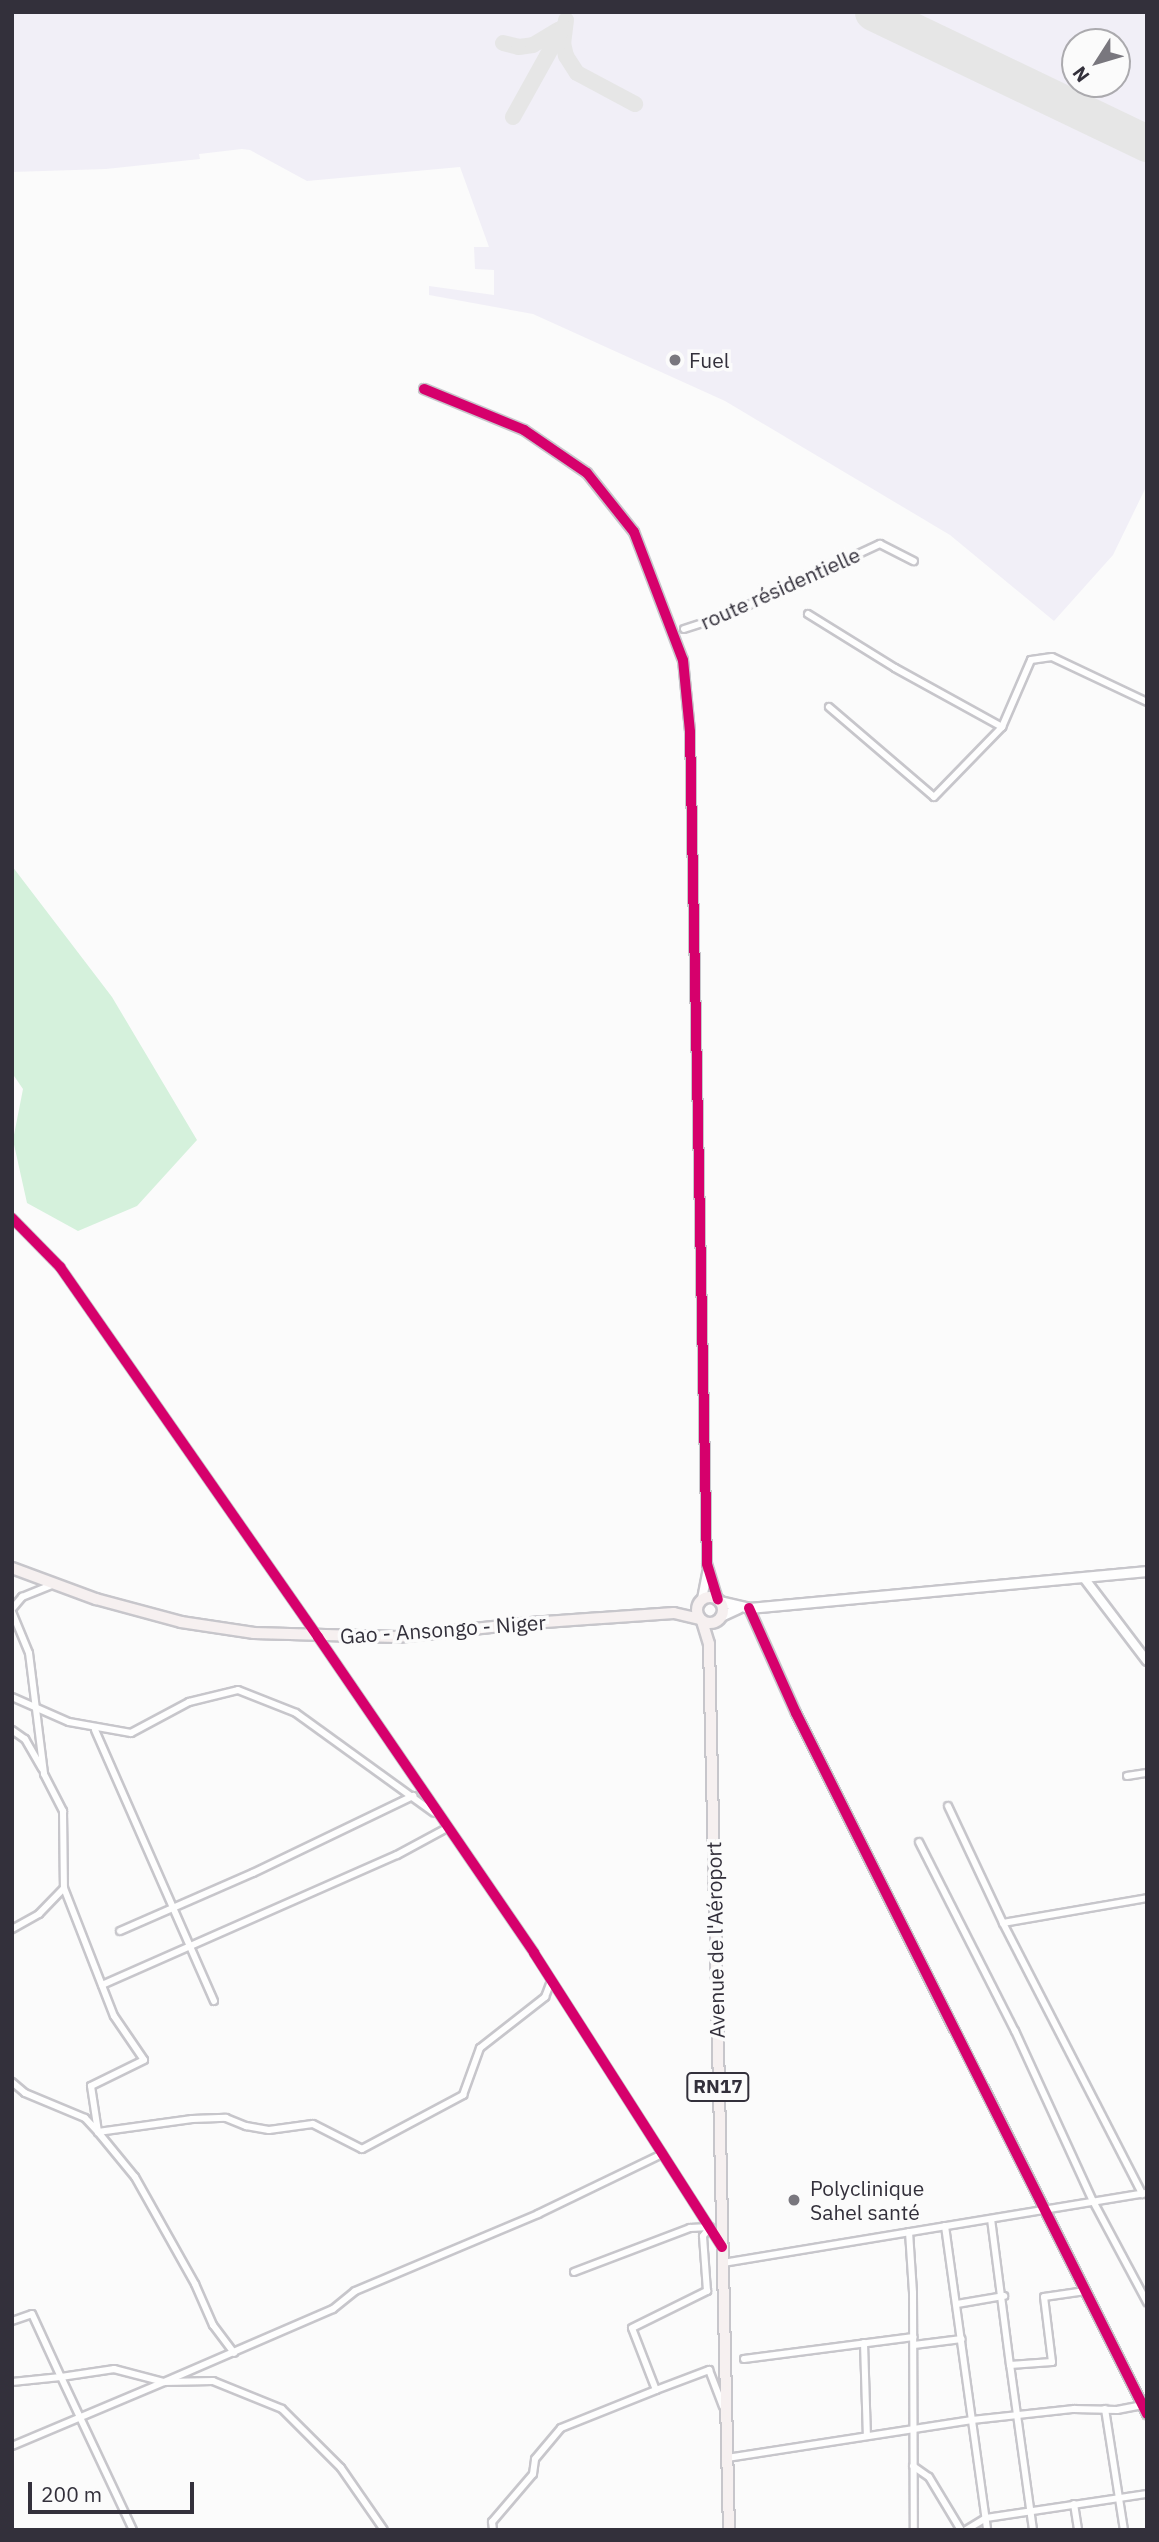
<!DOCTYPE html>
<meta charset="utf-8">
<style>
body{margin:0}
#map{position:relative;width:1159px;height:2542px;overflow:hidden;background:#fbfbfb;font-family:"IBM Plex Sans",sans-serif}
div>[style]{position:absolute}
.built>*{inset:0;background:#f1eff7}
.green>*{inset:0;background:#d5f1dc}
.taxiway>*{height:16px;margin:-8px;padding:0 8px;transform-origin:8px;border-radius:8px;background:#e6e6e6}
.runway>*{height:37px;margin:-18.5px;padding:0 18.5px;transform-origin:18.5px;border-radius:18.5px;background:#e6e6e6}
.roads{filter:drop-shadow(2px 0 #c7c6cb) drop-shadow(-2px 0 #c7c6cb) drop-shadow(0 2px #c7c6cb) drop-shadow(0 -2px #c7c6cb)}
.minor>*{height:6px;margin:-3px;padding:0 3px;transform-origin:3px;border-radius:3px;background:#fefefe}
.tertiary>*{height:8px;margin:-4px;padding:0 4px;transform-origin:4px;border-radius:4px;background:#fefefe}
.secondary>*{height:9px;margin:-4.5px;padding:0 4.5px;transform-origin:4.5px;border-radius:4.5px;background:#fefefe}
.primary>*{height:10px;margin:-5px;padding:0 5px;transform-origin:5px;border-radius:5px;background:#f6f0f0}
.primary>.ring{margin:-5px;padding:0;box-sizing:content-box;background:none;border:10px solid #f6f0f0;border-radius:50%}
.cycleway>*{height:10px;margin:-5px;padding:0 5px;transform-origin:5px;border-radius:5px;background:#d6006c}
.dots>*{width:19px;height:19px;translate:-50% -50%;box-sizing:border-box;border:4px solid #fbfbfb;border-radius:50%}
span{translate:-50% -50%;white-space:nowrap;text-align:center;line-height:1.15;-webkit-text-stroke:7px #fbfbfb;paint-order:stroke}
.shield-label span{padding:2px 5px;background:#fbfbfb;border:2px solid;border-radius:5px;-webkit-text-stroke-width:0}
.shield-label{font-size:19px;color:#33303b;font-weight:700}
.poi-label{font-size:21px;color:#33303b}
.left{translate:0 -50%;text-align:left}
.street-label{font-size:21px;color:#33303b}
.frame{position:absolute;inset:0;border:14px solid #33303b;pointer-events:none}
.north{position:absolute;left:1061px;top:28px;width:70px;height:70px;box-sizing:border-box;background:#fbfbfb;border:2px solid #abaaae;border-radius:50%;rotate:233deg;font-size:19px;font-weight:700;line-height:28px;text-align:center;color:#33303b}
.north::after{content:'';display:block;margin:auto;width:24px;height:32px;background:#79777e;clip-path:polygon(50% 0,100% 100%,50% 72%,0 100%)}
.scale{position:absolute;left:28px;top:2482px;width:166px;height:32px;box-sizing:border-box;border:4px solid #33303b;border-top:0;padding-left:9px;font-size:21px;line-height:24px;white-space:nowrap;color:#33303b;-webkit-text-stroke:5px #fbfbfb;paint-order:stroke}
</style>
<div id="map">
<div class="built">
<i style="clip-path:polygon(evenodd,12px 12px,1147px 12px,1147px 485px,1113px 555px,1054px 621px,950px 535px,725px 401px,533px 314px,429px 295px,429px 286px,494px 295px,494px 270px,475px 269px,474px 247px,489px 247px,460px 167px,307px 181px,250px 150px,242px 149px,199px 154px,200px 159px,106px 169px,12px 172px,12px 12px,1075px 42px,1117px 42px,1117px 84px,1075px 84px,1075px 42px)"></i>
</div>
<div class="green">
<i style="clip-path:polygon(12px 866px,112px 997px,197px 1140px,137px 1206px,78px 1231px,27px 1203px,13px 1140px,23px 1089px,12px 1073px)"></i>
</div>
<div class="taxiway">
<i style="left:566px;top:20px;width:23px;rotate:97deg"></i>
<i style="left:563px;top:43px;width:13px;rotate:77deg"></i>
<i style="left:566px;top:56px;width:20px;rotate:57deg"></i>
<i style="left:577px;top:73px;width:66px;rotate:28.1deg"></i>
<i style="left:503px;top:43px;width:16px;rotate:14deg"></i>
<i style="left:519px;top:47px;width:14px;rotate:-8deg"></i>
<i style="left:533px;top:45px;width:29px;rotate:-31deg"></i>
<i style="left:513px;top:117px;width:103px;rotate:-60.9deg"></i>
</div>
<div class="runway">
<i style="left:873px;top:12px;width:304px;rotate:25.6deg"></i>
</div>
<div class="roads">
<div class="minor">
<i style="left:808px;top:614px;width:102px;rotate:31.8deg"></i>
<i style="left:895px;top:668px;width:122px;rotate:28.9deg"></i>
<i style="left:1002px;top:727px;width:73px;rotate:-66.6deg"></i>
<i style="left:1031px;top:660px;width:21px;rotate:-8deg"></i>
<i style="left:1052px;top:657px;width:105px;rotate:25.3deg"></i>
<i style="left:684px;top:629px;width:45px;rotate:-18deg"></i>
<i style="left:727px;top:615px;width:169px;rotate:-24.9deg"></i>
<i style="left:880px;top:544px;width:38px;rotate:27deg"></i>
<i style="left:829px;top:707px;width:138px;rotate:40.6deg"></i>
<i style="left:934px;top:797px;width:98px;rotate:-45.8deg"></i>
<i style="left:12px;top:1218px;width:69px;rotate:45.6deg"></i>
<i style="left:60px;top:1267px;width:451px;rotate:55.1deg"></i>
<i style="left:318px;top:1637px;width:383px;rotate:55.6deg"></i>
<i style="left:534px;top:1953px;width:347px;rotate:57.4deg"></i>
<i style="left:12px;top:1609px;width:16px;rotate:-50deg"></i>
<i style="left:22px;top:1597px;width:35px;rotate:-22deg"></i>
<i style="left:12px;top:1612px;width:44px;rotate:67.5deg"></i>
<i style="left:29px;top:1653px;width:122px;rotate:82.9deg"></i>
<i style="left:44px;top:1774px;width:42px;rotate:62.8deg"></i>
<i style="left:63px;top:1811px;width:77px;rotate:89.3deg"></i>
<i style="left:64px;top:1888px;width:36px;rotate:134deg"></i>
<i style="left:39px;top:1914px;width:31px;rotate:151deg"></i>
<i style="left:12px;top:1697px;width:62px;rotate:23.7deg"></i>
<i style="left:69px;top:1722px;width:63px;rotate:10.1deg"></i>
<i style="left:131px;top:1733px;width:66px;rotate:-28.1deg"></i>
<i style="left:189px;top:1702px;width:50px;rotate:-13.8deg"></i>
<i style="left:238px;top:1690px;width:62px;rotate:21.6deg"></i>
<i style="left:296px;top:1713px;width:170px;rotate:35.9deg"></i>
<i style="left:12px;top:1730px;width:16px;rotate:35deg"></i>
<i style="left:25px;top:1739px;width:34px;rotate:60deg"></i>
<i style="left:95px;top:1730px;width:296px;rotate:66.3deg"></i>
<i style="left:1127px;top:1776px;width:20px;rotate:-9deg"></i>
<i style="left:948px;top:1806px;width:129px;rotate:64.8deg"></i>
<i style="left:1003px;top:1923px;width:305px;rotate:62.8deg"></i>
<i style="left:919px;top:1842px;width:212px;rotate:63.1deg"></i>
<i style="left:1015px;top:2031px;width:187px;rotate:65.4deg"></i>
<i style="left:1093px;top:2201px;width:115px;rotate:61.9deg"></i>
<i style="left:64px;top:1888px;width:137px;rotate:68.7deg"></i>
<i style="left:114px;top:2016px;width:53px;rotate:55.7deg"></i>
<i style="left:144px;top:2060px;width:59px;rotate:153.9deg"></i>
<i style="left:91px;top:2086px;width:47px;rotate:81.3deg"></i>
<i style="left:98px;top:2132px;width:58px;rotate:50.6deg"></i>
<i style="left:135px;top:2177px;width:123px;rotate:60.7deg"></i>
<i style="left:195px;top:2284px;width:45px;rotate:66.3deg"></i>
<i style="left:213px;top:2325px;width:35px;rotate:53deg"></i>
<i style="left:1003px;top:1923px;width:146px;rotate:-9.8deg"></i>
<i style="left:120px;top:1931px;width:145px;rotate:-23.6deg"></i>
<i style="left:253px;top:1873px;width:178px;rotate:-25.7deg"></i>
<i style="left:102px;top:1985px;width:322px;rotate:-23.8deg"></i>
<i style="left:397px;top:1855px;width:57px;rotate:-28.4deg"></i>
<i style="left:12px;top:2082px;width:17px;rotate:40deg"></i>
<i style="left:25px;top:2093px;width:65px;rotate:22.6deg"></i>
<i style="left:85px;top:2118px;width:19px;rotate:47deg"></i>
<i style="left:98px;top:2132px;width:95px;rotate:-7.9deg"></i>
<i style="left:192px;top:2119px;width:34px;rotate:-2deg"></i>
<i style="left:226px;top:2118px;width:22px;rotate:22deg"></i>
<i style="left:246px;top:2126px;width:23px;rotate:10deg"></i>
<i style="left:269px;top:2130px;width:44px;rotate:-7.8deg"></i>
<i style="left:313px;top:2124px;width:55px;rotate:27deg"></i>
<i style="left:362px;top:2149px;width:115px;rotate:-28.1deg"></i>
<i style="left:463px;top:2095px;width:50px;rotate:-70.1deg"></i>
<i style="left:480px;top:2048px;width:83px;rotate:-38.1deg"></i>
<i style="left:545px;top:1997px;width:17px;rotate:-69deg"></i>
<i style="left:991px;top:2219px;width:147px;rotate:82.6deg"></i>
<i style="left:945px;top:2226px;width:307px;rotate:82.1deg"></i>
<i style="left:909px;top:2232px;width:61px;rotate:86.2deg"></i>
<i style="left:913px;top:2293px;width:237px;rotate:89.8deg"></i>
<i style="left:723px;top:2263px;width:430px;rotate:-9.4deg"></i>
<i style="left:574px;top:2272px;width:124px;rotate:-20.8deg"></i>
<i style="left:690px;top:2228px;width:20px;rotate:-3deg"></i>
<i style="left:957px;top:2304px;width:48px;rotate:-9.7deg"></i>
<i style="left:12px;top:2321px;width:21px;rotate:-19deg"></i>
<i style="left:32px;top:2314px;width:69px;rotate:65.3deg"></i>
<i style="left:61px;top:2377px;width:54px;rotate:-8.6deg"></i>
<i style="left:114px;top:2369px;width:52px;rotate:14.6deg"></i>
<i style="left:164px;top:2382px;width:184px;rotate:-23.4deg"></i>
<i style="left:333px;top:2309px;width:28px;rotate:-39deg"></i>
<i style="left:355px;top:2291px;width:199px;rotate:-22.8deg"></i>
<i style="left:538px;top:2214px;width:138px;rotate:-25.8deg"></i>
<i style="left:864px;top:2343px;width:93px;rotate:88.2deg"></i>
<i style="left:914px;top:2345px;width:48px;rotate:-7.1deg"></i>
<i style="left:744px;top:2359px;width:171px;rotate:-7.4deg"></i>
<i style="left:12px;top:2382px;width:49px;rotate:-5.8deg"></i>
<i style="left:61px;top:2377px;width:169px;rotate:64.8deg"></i>
<i style="left:656px;top:2390px;width:57px;rotate:-20.7deg"></i>
<i style="left:709px;top:2370px;width:39px;rotate:69deg"></i>
<i style="left:1105px;top:2409px;width:122px;rotate:81.1deg"></i>
<i style="left:12px;top:2446px;width:165px;rotate:-22.8deg"></i>
<i style="left:164px;top:2382px;width:49px;rotate:-1.2deg"></i>
<i style="left:213px;top:2381px;width:74px;rotate:22.1deg"></i>
<i style="left:282px;top:2409px;width:83px;rotate:45deg"></i>
<i style="left:341px;top:2468px;width:75px;rotate:55.3deg"></i>
<i style="left:727px;top:2458px;width:248px;rotate:-8.8deg"></i>
<i style="left:972px;top:2420px;width:103px;rotate:-6.2deg"></i>
<i style="left:1074px;top:2409px;width:43px;rotate:1.3deg"></i>
<i style="left:1117px;top:2410px;width:25px;rotate:-11deg"></i>
<i style="left:913px;top:2466px;width:19px;rotate:35deg"></i>
<i style="left:929px;top:2477px;width:62px;rotate:58.9deg"></i>
<i style="left:1074px;top:2504px;width:26px;rotate:81deg"></i>
<i style="left:493px;top:2530px;width:8px;rotate:-97deg"></i>
<i style="left:492px;top:2522px;width:63px;rotate:-49.5deg"></i>
<i style="left:533px;top:2474px;width:15px;rotate:-82deg"></i>
<i style="left:535px;top:2459px;width:40px;rotate:-50deg"></i>
<i style="left:561px;top:2428px;width:102px;rotate:-21.8deg"></i>
<i style="left:656px;top:2390px;width:66px;rotate:-111.2deg"></i>
<i style="left:632px;top:2328px;width:84px;rotate:-26.3deg"></i>
<i style="left:707px;top:2291px;width:55px;rotate:-94.2deg"></i>
<i style="left:703px;top:2236px;width:11px;rotate:-52deg"></i>
<i style="left:966px;top:2530px;width:23px;rotate:-31deg"></i>
<i style="left:986px;top:2518px;width:163px;rotate:-8.5deg"></i>
<i style="left:1033px;top:2530px;width:167px;rotate:-97.9deg"></i>
<i style="left:1010px;top:2365px;width:42px;rotate:-4.1deg"></i>
<i style="left:1052px;top:2362px;width:65px;rotate:-97deg"></i>
<i style="left:1044px;top:2297px;width:42px;rotate:-8.1deg"></i>
</div>
<div class="tertiary">
<i style="left:424px;top:389px;width:108px;rotate:22.3deg"></i>
<i style="left:524px;top:430px;width:76px;rotate:34.3deg"></i>
<i style="left:587px;top:473px;width:75px;rotate:51.5deg"></i>
<i style="left:634px;top:532px;width:137px;rotate:69.1deg"></i>
<i style="left:683px;top:660px;width:72px;rotate:84.4deg"></i>
<i style="left:690px;top:732px;width:832px;rotate:88.83deg"></i>
<i style="left:707px;top:1564px;width:37px;rotate:73deg"></i>
<i style="left:1084px;top:1578px;width:104px;rotate:52.8deg"></i>
<i style="left:702px;top:1599px;width:26px;rotate:-79deg"></i>
<i style="left:749px;top:1608px;width:115px;rotate:65.9deg"></i>
<i style="left:796px;top:1713px;width:784px;rotate:63.4deg"></i>
</div>
<div class="secondary">
<i style="left:719px;top:1601px;width:31px;rotate:13deg"></i>
<i style="left:749px;top:1608px;width:400px;rotate:-5.3deg"></i>
<i style="left:721px;top:1616px;width:19px;rotate:-25deg"></i>
</div>
<div class="primary">
<i style="left:12px;top:1568px;width:90px;rotate:20.3deg"></i>
<i style="left:96px;top:1599px;width:88px;rotate:15.1deg"></i>
<i style="left:181px;top:1622px;width:74px;rotate:8.6deg"></i>
<i style="left:254px;top:1633px;width:143px;rotate:1.6deg"></i>
<i style="left:397px;top:1637px;width:135px;rotate:-6deg"></i>
<i style="left:531px;top:1623px;width:143px;rotate:-4deg"></i>
<i style="left:674px;top:1613px;width:27px;rotate:13deg"></i>
<i class="ring" style="left:697px;top:1597px;width:16px;height:16px"></i>
<i style="left:702px;top:1621px;width:24px;rotate:73deg"></i>
<i style="left:709px;top:1644px;width:886px;rotate:88.71deg"></i>
</div>
</div>
<div class="cycleway">
<i style="left:424px;top:389px;width:108px;rotate:22.3deg"></i>
<i style="left:524px;top:430px;width:76px;rotate:34.3deg"></i>
<i style="left:587px;top:473px;width:75px;rotate:51.5deg"></i>
<i style="left:634px;top:532px;width:137px;rotate:69.1deg"></i>
<i style="left:683px;top:660px;width:72px;rotate:84.4deg"></i>
<i style="left:690px;top:732px;width:832px;rotate:88.83deg"></i>
<i style="left:707px;top:1564px;width:37px;rotate:73deg"></i>
<i style="left:12px;top:1218px;width:69px;rotate:45.6deg"></i>
<i style="left:60px;top:1267px;width:451px;rotate:55.1deg"></i>
<i style="left:318px;top:1637px;width:383px;rotate:55.6deg"></i>
<i style="left:534px;top:1953px;width:349px;rotate:57.4deg"></i>
<i style="left:749px;top:1608px;width:115px;rotate:65.9deg"></i>
<i style="left:796px;top:1713px;width:784px;rotate:63.4deg"></i>
</div>
<div class="dots">
<i style="left:675px;top:360px;background:#79777e"></i>
<i style="left:794px;top:2200px;background:#79777e"></i>
</div>
<div class="shield-label">
<span style="left:718px;top:2087px">RN17</span>
</div>
<div class="poi-label">
<span class="left" style="left:689px;top:360px">Fuel</span>
<span class="left" style="left:810px;top:2200px">Polyclinique<br>Sahel santé</span>
</div>
<div class="street-label">
<span style="left:780px;top:588px;rotate:-24deg">route résidentielle</span>
<span style="left:443px;top:1629px;rotate:-4deg">Gao - Ansongo - Niger</span>
<span style="left:715px;top:1940px;rotate:-91deg">Avenue de l'Aéroport</span>
</div>
<div class="frame"></div>
<div class="north">N</div>
<div class="scale">200 m</div>
</div>
